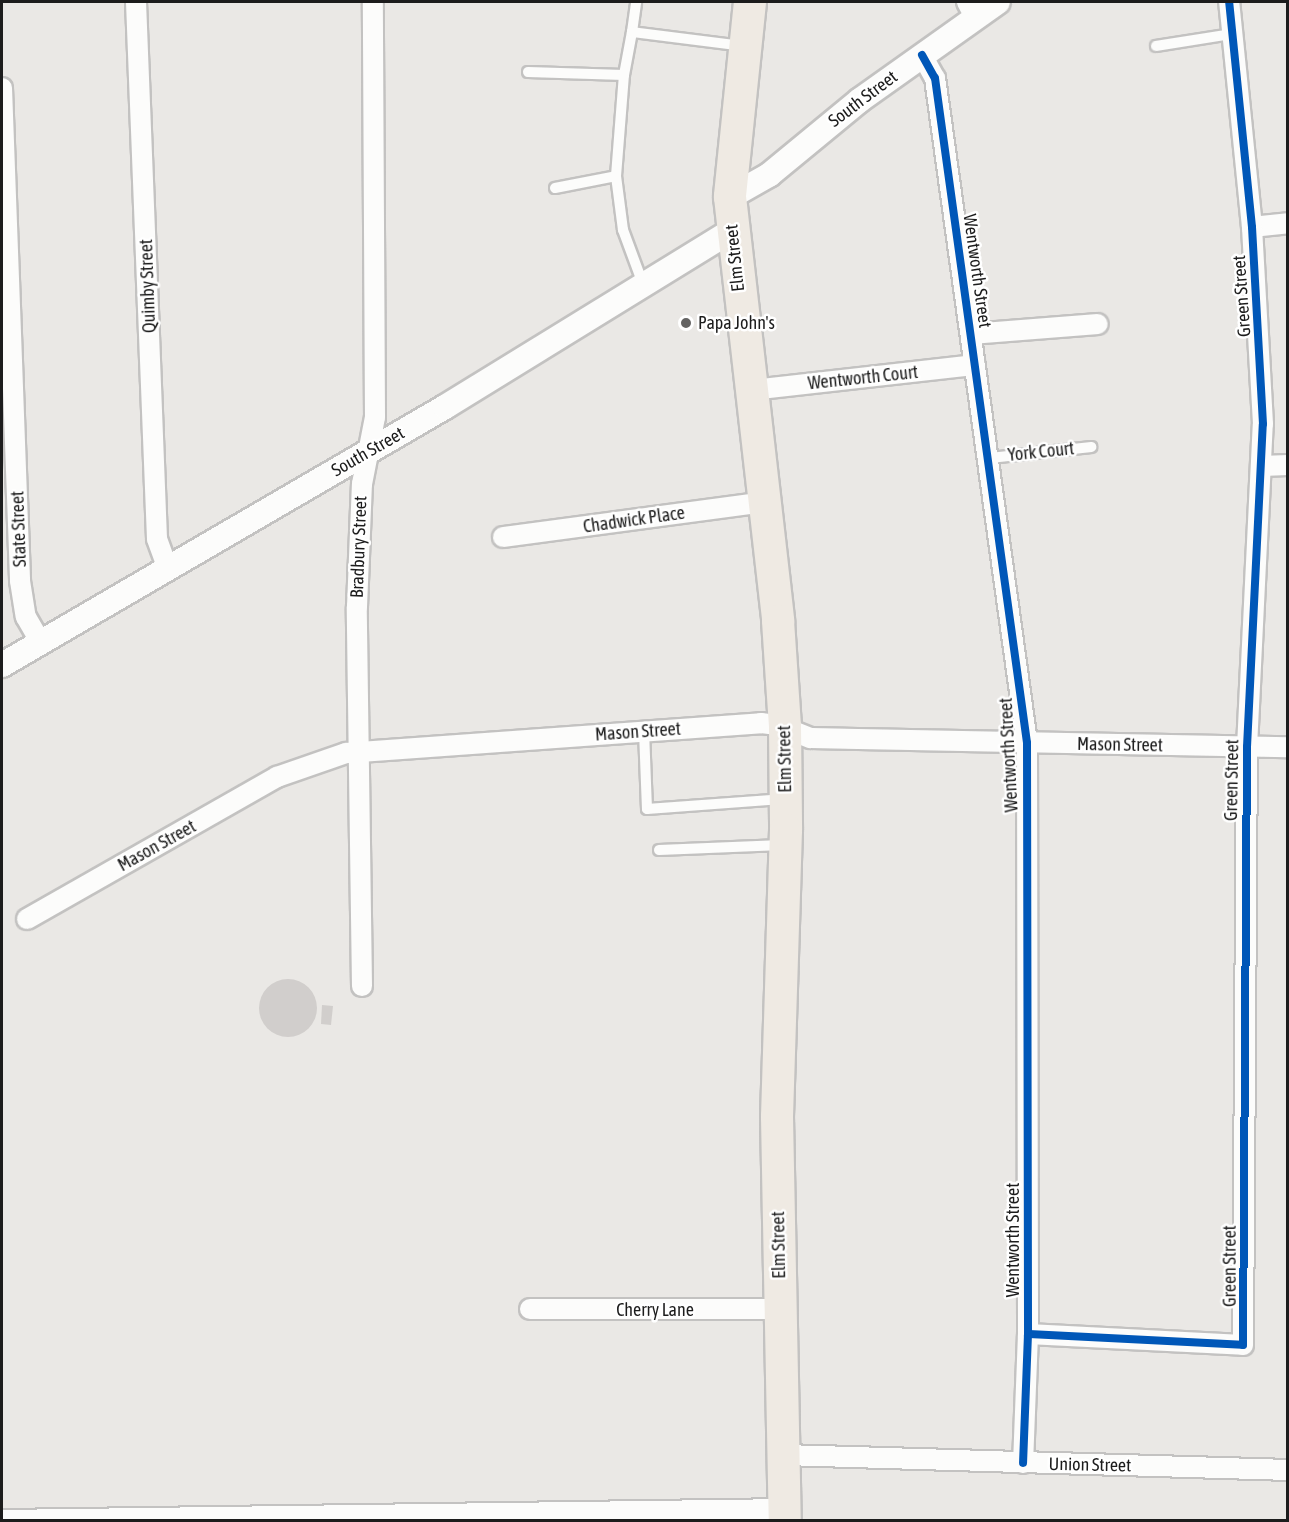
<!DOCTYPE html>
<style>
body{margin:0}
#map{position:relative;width:1289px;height:1522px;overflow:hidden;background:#eae8e5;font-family:"Asap Condensed",sans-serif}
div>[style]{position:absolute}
.building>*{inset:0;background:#d1cecc}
.round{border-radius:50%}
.roads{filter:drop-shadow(2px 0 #c3c2c1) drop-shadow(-2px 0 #c3c2c1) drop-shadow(0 2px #c3c2c1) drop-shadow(0 -2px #c3c2c1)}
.service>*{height:10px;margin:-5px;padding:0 5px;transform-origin:5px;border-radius:5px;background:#fcfcfb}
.minor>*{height:20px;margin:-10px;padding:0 10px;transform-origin:10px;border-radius:10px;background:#fcfcfb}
.tertiary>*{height:24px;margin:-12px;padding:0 12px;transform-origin:12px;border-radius:12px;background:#fcfcfb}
.primary>*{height:32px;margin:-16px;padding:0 16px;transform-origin:16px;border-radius:16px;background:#efeae3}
.cycleway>*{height:8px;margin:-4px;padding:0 4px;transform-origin:4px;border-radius:4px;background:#0057b8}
.dots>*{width:16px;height:16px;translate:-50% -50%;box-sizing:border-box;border:3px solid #fff;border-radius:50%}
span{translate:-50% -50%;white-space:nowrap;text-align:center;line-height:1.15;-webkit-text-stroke:5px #fff;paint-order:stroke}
.street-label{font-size:18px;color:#1c1c1c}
.poi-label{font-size:18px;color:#1c1c1c}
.left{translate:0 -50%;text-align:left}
.frame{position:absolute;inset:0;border:3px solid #1c1c1c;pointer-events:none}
</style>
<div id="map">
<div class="building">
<i class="round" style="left:259px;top:979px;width:58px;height:58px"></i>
<i style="clip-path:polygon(322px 1005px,333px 1006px,331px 1025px,321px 1024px)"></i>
</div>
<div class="roads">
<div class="service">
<i style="left:632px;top:32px;width:30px;rotate:-82deg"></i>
<i style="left:1156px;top:46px;width:77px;rotate:-9deg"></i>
<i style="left:528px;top:72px;width:96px;rotate:1.8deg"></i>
<i style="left:555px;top:188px;width:62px;rotate:-11.1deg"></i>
<i style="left:643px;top:284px;width:58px;rotate:-110.3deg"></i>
<i style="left:623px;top:230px;width:54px;rotate:-97.4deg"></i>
<i style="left:616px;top:176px;width:101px;rotate:-85.5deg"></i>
<i style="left:624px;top:75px;width:44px;rotate:-79.5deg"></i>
<i style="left:632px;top:32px;width:112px;rotate:7.2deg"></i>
<i style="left:990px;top:458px;width:102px;rotate:-6.2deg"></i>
<i style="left:644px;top:731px;width:78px;rotate:87.8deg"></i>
<i style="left:647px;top:809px;width:135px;rotate:-4.2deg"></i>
<i style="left:659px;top:850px;width:123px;rotate:-2.3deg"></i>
</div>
<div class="minor">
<i style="left:136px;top:2px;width:537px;rotate:87.76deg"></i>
<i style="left:157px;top:539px;width:32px;rotate:70deg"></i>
<i style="left:967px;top:2px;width:17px;rotate:62deg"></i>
<i style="left:922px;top:55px;width:26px;rotate:61deg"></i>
<i style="left:935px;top:78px;width:671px;rotate:82.12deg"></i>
<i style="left:1027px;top:743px;width:591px;rotate:89.9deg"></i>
<i style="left:1028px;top:1334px;width:129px;rotate:92.2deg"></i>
<i style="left:2px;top:88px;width:493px;rotate:87.9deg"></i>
<i style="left:20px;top:581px;width:36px;rotate:81deg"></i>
<i style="left:26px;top:617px;width:28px;rotate:60deg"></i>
<i style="left:1252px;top:227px;width:36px;rotate:-6deg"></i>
<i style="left:971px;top:334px;width:127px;rotate:-4.5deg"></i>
<i style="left:752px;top:390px;width:224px;rotate:-6.4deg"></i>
<i style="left:1262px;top:466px;width:26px;rotate:-2deg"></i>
<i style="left:503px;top:537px;width:263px;rotate:-7.6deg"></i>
<i style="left:27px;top:919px;width:288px;rotate:-29.6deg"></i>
<i style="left:277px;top:777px;width:73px;rotate:-19.2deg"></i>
<i style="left:346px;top:753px;width:416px;rotate:-4.1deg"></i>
<i style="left:761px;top:723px;width:17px;rotate:7deg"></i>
<i style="left:778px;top:725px;width:35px;rotate:22deg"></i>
<i style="left:811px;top:738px;width:477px;rotate:1.1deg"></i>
<i style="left:362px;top:986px;width:379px;rotate:-90.8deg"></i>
<i style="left:357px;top:607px;width:123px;rotate:-87.7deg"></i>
<i style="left:362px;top:484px;width:68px;rotate:-79deg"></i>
<i style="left:375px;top:417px;width:415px;rotate:-90.3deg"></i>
<i style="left:530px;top:1309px;width:249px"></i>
<i style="left:1028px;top:1334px;width:215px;rotate:2.9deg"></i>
<i style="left:1243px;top:1345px;width:598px;rotate:-89.62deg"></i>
<i style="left:1247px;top:747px;width:323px;rotate:-87.2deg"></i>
<i style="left:1263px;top:424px;width:197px;rotate:-93.2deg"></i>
<i style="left:1252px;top:227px;width:226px;rotate:-95.8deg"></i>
<i style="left:784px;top:1455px;width:504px;rotate:1.7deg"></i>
<i style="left:2px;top:1520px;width:783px;rotate:-0.8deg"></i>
</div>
<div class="tertiary">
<i style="left:730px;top:197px;width:45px;rotate:-29.4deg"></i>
<i style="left:769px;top:175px;width:118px;rotate:-39.5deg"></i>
<i style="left:860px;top:100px;width:169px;rotate:-35.4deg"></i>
<i style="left:2px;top:665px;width:513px;rotate:-30.22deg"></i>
<i style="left:445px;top:407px;width:336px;rotate:-31.6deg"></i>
</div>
<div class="primary">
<i style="left:750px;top:2px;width:196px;rotate:95.9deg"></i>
<i style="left:730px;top:197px;width:427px;rotate:83.5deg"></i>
<i style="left:778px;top:621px;width:106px;rotate:86.2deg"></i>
<i style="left:785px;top:727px;width:103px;rotate:89.4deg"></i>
<i style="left:786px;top:830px;width:287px;rotate:91.8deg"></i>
<i style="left:777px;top:1117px;width:403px;rotate:88.9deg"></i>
</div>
</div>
<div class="cycleway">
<i style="left:922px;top:55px;width:26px;rotate:61deg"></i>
<i style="left:935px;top:78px;width:671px;rotate:82.12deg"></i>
<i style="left:1027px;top:743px;width:591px;rotate:89.9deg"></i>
<i style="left:1028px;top:1334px;width:129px;rotate:92.2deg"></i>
<i style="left:1028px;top:1334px;width:215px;rotate:2.9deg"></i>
<i style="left:1243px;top:1345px;width:598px;rotate:-89.62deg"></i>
<i style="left:1247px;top:747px;width:323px;rotate:-87.2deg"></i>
<i style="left:1263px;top:424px;width:197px;rotate:-93.2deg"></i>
<i style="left:1252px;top:227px;width:226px;rotate:-95.8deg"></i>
</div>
<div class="dots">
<i style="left:686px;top:323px;background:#646362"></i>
</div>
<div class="street-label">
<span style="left:863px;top:99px;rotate:-37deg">South Street</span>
<span style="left:735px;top:258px;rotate:-96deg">Elm Street</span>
<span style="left:977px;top:271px;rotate:82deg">Wentworth Street</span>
<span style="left:148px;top:286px;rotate:-92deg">Quimby Street</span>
<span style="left:1242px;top:296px;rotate:-94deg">Green Street</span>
<span style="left:863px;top:378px;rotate:-6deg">Wentworth Court</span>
<span style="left:368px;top:452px;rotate:-30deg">South Street</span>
<span style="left:1041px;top:452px;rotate:-6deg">York Court</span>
<span style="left:634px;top:520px;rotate:-8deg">Chadwick Place</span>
<span style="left:19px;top:529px;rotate:-92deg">State Street</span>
<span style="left:359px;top:547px;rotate:-88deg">Bradbury Street</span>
<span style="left:638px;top:732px;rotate:-4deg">Mason Street</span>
<span style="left:1120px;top:745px;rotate:1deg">Mason Street</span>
<span style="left:1009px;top:755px;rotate:-93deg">Wentworth Street</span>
<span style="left:785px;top:759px;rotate:-91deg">Elm Street</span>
<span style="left:1232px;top:780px;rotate:-89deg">Green Street</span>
<span style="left:157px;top:846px;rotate:-29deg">Mason Street</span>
<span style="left:1013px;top:1240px;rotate:-90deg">Wentworth Street</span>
<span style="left:779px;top:1245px;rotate:-91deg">Elm Street</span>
<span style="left:1230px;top:1266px;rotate:-90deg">Green Street</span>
<span style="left:655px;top:1310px">Cherry Lane</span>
<span style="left:1090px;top:1465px;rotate:1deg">Union Street</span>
</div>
<div class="poi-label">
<span class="left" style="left:698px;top:323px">Papa John's</span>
</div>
<div class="frame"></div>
</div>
